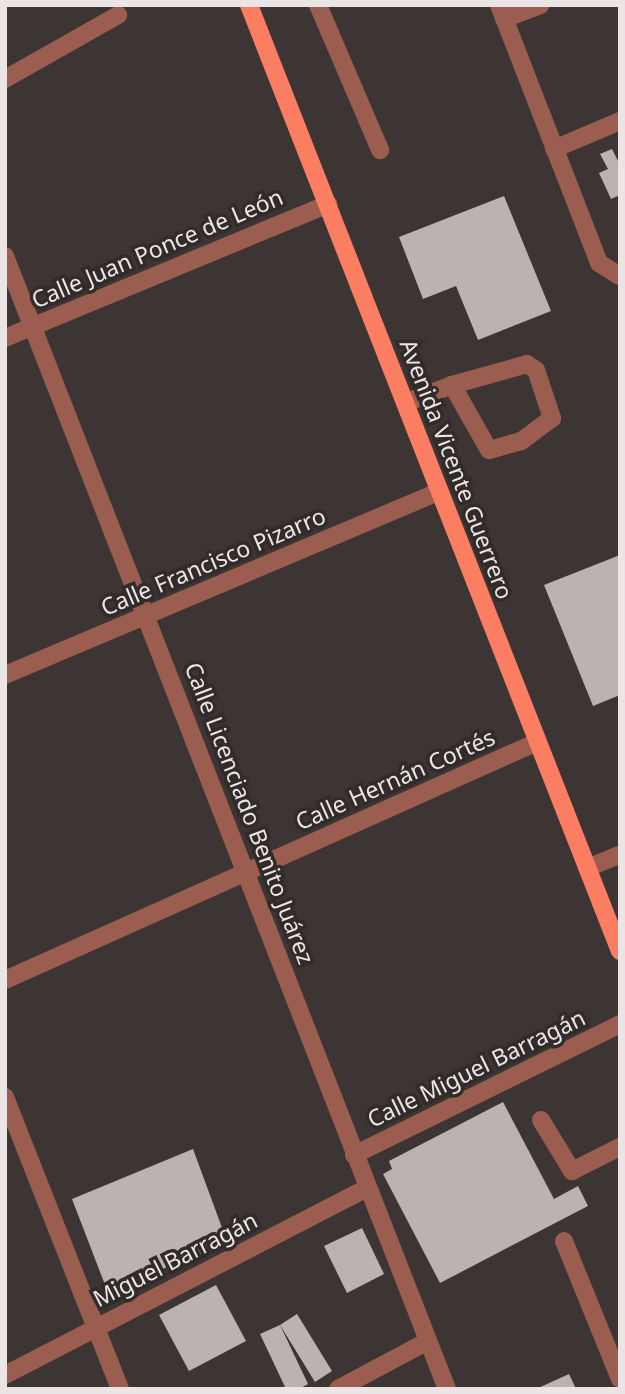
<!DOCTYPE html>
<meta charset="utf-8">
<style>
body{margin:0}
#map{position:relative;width:625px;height:1394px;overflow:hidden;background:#3c3533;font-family:"Noto Sans",sans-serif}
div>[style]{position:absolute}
.building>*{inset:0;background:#bbb3b1}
.minor>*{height:18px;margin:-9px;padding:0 9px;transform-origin:9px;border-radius:9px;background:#9b5d4f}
.major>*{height:18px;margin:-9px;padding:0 9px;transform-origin:9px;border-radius:9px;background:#fb7e63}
span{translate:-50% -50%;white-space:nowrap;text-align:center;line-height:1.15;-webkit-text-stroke:7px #312b29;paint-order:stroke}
.street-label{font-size:23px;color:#ebe6e5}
.frame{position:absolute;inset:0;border:7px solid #ebe6e5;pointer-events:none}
</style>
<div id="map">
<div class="building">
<i style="clip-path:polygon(612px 149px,620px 165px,620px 195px,611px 199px,599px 173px,608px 169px,600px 154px)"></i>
<i style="clip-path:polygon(504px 196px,551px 311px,478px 340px,456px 286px,423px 299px,399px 237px)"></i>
<i style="clip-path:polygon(620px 555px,620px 695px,593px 706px,544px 585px)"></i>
<i style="clip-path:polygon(503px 1102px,554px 1199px,578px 1186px,588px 1206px,440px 1283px,383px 1174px,392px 1169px,389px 1161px)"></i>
<i style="clip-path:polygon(193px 1149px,228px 1244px,107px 1290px,72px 1199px)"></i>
<i style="clip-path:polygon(362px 1228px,384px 1274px,347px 1293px,324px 1246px)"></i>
<i style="clip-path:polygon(216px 1285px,246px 1341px,189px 1371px,159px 1315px)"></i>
<i style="clip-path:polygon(297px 1314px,332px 1371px,315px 1382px,280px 1325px)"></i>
<i style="clip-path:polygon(280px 1325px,308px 1384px,299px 1389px,286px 1389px,260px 1334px)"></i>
<i style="clip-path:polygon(569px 1374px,576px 1389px,536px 1389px)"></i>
</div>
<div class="minor">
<i style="left:318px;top:5px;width:158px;rotate:66.8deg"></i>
<i style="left:499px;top:5px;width:277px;rotate:68.8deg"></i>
<i style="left:599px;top:263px;width:25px;rotate:32deg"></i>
<i style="left:504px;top:19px;width:39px;rotate:-21deg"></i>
<i style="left:5px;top:79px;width:130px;rotate:-29.5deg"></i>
<i style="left:554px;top:149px;width:72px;rotate:-23deg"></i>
<i style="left:5px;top:256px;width:1216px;rotate:68.69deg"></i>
<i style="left:5px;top:338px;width:350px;rotate:-22.5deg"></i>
<i style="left:405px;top:403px;width:50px;rotate:-21deg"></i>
<i style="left:452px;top:385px;width:78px;rotate:-15.6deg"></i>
<i style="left:527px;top:364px;width:11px;rotate:34deg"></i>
<i style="left:536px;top:370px;width:51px;rotate:71.6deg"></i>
<i style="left:552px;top:418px;width:39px;rotate:143deg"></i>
<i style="left:521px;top:441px;width:33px;rotate:164deg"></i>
<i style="left:489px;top:450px;width:75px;rotate:-119.6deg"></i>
<i style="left:5px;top:675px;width:471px;rotate:-22.9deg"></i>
<i style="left:587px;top:868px;width:35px;rotate:-22deg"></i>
<i style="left:5px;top:980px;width:583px;rotate:-24.1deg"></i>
<i style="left:5px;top:1097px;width:314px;rotate:68.5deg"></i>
<i style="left:541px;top:1120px;width:60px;rotate:58.7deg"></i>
<i style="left:572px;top:1171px;width:54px;rotate:-26.6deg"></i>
<i style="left:354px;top:1155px;width:297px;rotate:-26.2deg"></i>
<i style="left:564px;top:1241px;width:149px;rotate:67.9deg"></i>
<i style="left:5px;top:1375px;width:408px;rotate:-27.3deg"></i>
<i style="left:338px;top:1389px;width:102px;rotate:-28.1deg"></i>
</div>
<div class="major">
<i style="left:249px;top:5px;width:1016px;rotate:68.59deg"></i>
</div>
<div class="street-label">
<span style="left:157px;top:248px;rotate:-23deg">Calle Juan Ponce de León</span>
<span style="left:457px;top:469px;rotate:69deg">Avenida Vicente Guerrero</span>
<span style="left:213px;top:561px;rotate:-23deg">Calle Francisco Pizarro</span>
<span style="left:395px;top:779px;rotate:-24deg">Calle Hernán Cortés</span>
<span style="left:250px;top:813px;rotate:69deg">Calle Licenciado Benito Juárez</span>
<span style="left:476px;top:1068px;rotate:-26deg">Calle Miguel Barragán</span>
<span style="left:175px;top:1259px;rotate:-27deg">Miguel Barragán</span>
</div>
<div class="frame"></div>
</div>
